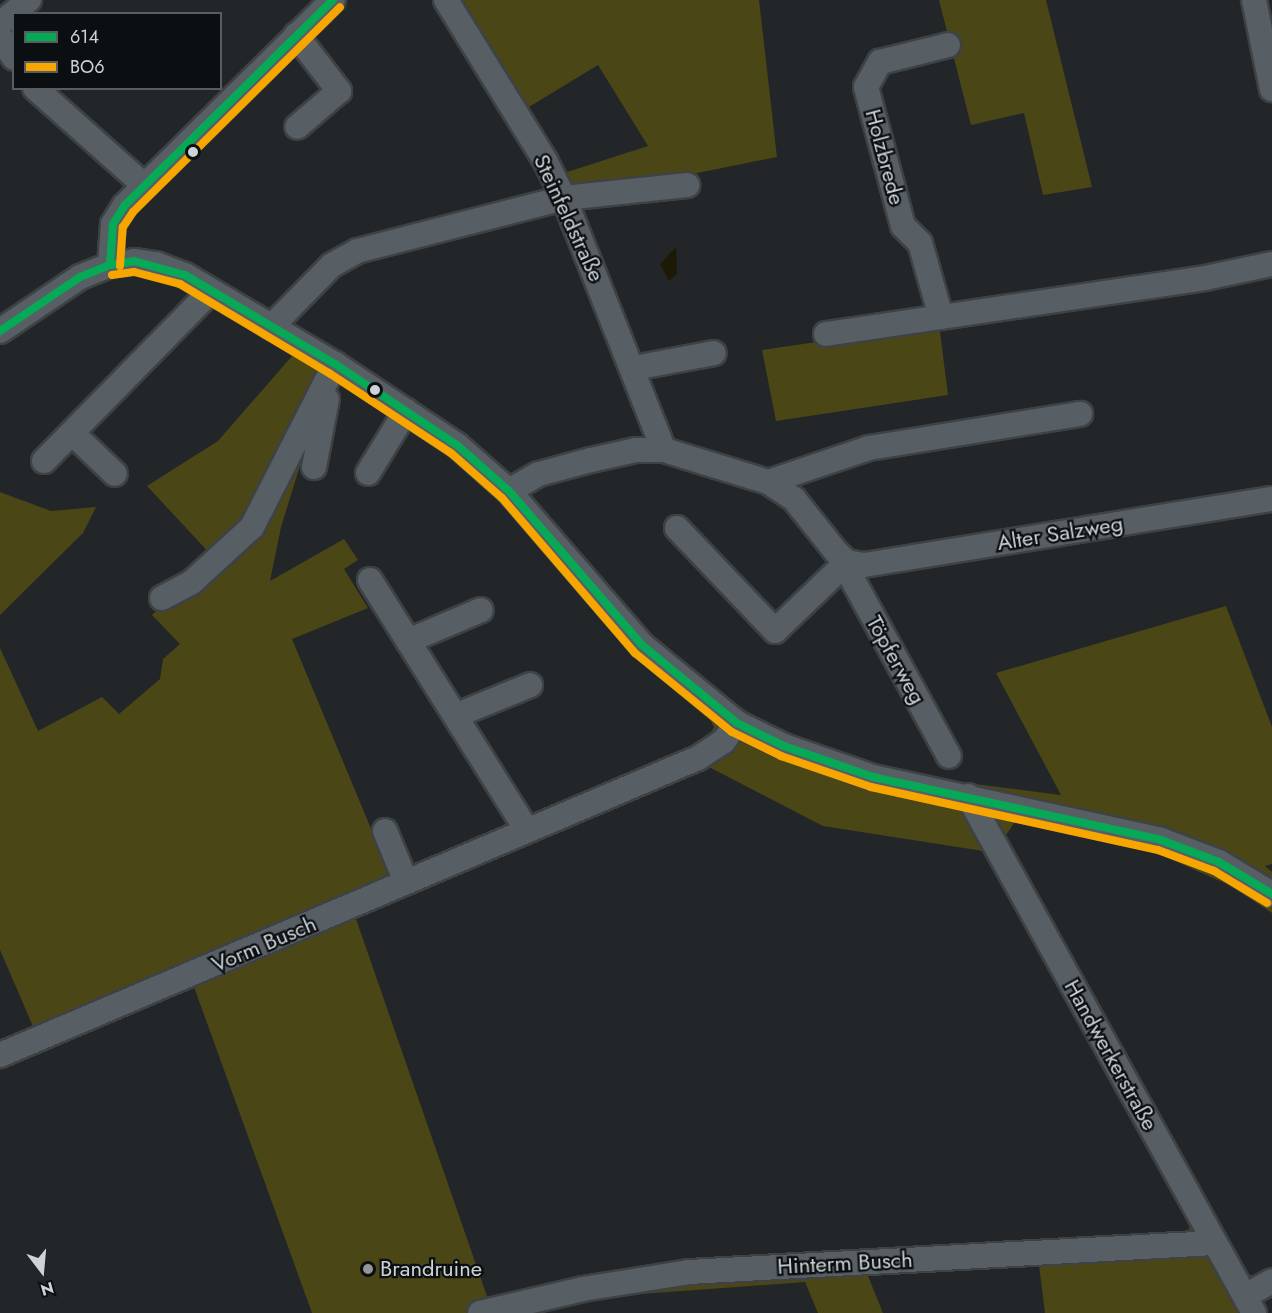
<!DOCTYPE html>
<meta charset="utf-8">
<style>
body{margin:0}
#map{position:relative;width:1272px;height:1313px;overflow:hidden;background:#222629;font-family:Jost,sans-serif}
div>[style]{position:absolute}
.green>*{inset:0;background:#4a4616}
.water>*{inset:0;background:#1c1904}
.roads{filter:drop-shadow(2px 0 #3e4244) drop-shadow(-2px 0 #3e4244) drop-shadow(0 2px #3e4244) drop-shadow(0 -2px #3e4244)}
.minor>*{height:24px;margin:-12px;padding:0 12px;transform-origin:12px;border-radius:12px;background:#575e64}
.bus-1>*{height:8px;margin:-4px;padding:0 4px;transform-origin:4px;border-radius:4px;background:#06aa56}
.bus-2>*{height:8px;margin:-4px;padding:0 4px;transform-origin:4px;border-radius:4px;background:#f7a600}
.dots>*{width:16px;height:16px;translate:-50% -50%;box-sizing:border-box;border:3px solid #0c0f12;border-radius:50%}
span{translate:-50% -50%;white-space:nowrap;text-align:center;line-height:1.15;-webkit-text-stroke:4.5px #0c0f12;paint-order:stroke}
.street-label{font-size:22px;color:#cdd3d6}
.poi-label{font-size:22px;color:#cdd3d6}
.left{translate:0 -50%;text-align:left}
.legend{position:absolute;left:12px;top:12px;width:210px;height:78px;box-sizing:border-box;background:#0c0f12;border:2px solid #595d60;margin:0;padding:8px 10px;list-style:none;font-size:18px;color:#cdd3d6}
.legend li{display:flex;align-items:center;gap:12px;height:30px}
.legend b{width:30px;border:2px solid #595d60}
.north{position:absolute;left:12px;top:1241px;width:60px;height:60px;-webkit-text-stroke:4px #0c0f12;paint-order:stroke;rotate:164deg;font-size:16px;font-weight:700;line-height:24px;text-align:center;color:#cdd3d6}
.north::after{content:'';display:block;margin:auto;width:21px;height:27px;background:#cdd3d6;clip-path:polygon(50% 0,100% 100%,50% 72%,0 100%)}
</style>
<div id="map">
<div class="green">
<i style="clip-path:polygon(449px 0,759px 0,777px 157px,638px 185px,586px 191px,570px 184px,564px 173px,648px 146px,598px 65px,519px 113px)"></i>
<i style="clip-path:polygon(939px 0,1046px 0,1092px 187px,1043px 195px,1024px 113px,971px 125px)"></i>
<i style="clip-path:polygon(939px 324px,948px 395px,776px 421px,762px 350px)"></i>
<i style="clip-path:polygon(evenodd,292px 356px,328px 376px,281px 527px,270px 581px,344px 539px,358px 560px,344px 569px,368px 608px,292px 639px,392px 879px,703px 747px,714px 727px,708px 715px,725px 698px,782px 732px,878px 764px,967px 783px,1061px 795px,996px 673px,1226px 606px,1272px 727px,1272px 864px,1265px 866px,1272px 872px,1272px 913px,1229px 885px,1159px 854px,1016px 820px,1006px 835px,1242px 1273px,1260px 1277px,1258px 1299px,1265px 1313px,1045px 1313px,1039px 1265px,868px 1276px,883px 1313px,818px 1313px,805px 1282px,587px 1298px,533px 1313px,312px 1313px,194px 987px,0 1064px,35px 1031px,0 950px,0 648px,38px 731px,102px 697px,119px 714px,160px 679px,163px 659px,180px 644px,152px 615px,214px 558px,147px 486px,218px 441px,292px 356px,709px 767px,823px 826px,983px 851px,1190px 1226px,1187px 1233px,686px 1259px,582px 1275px,489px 1302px,356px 919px,709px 767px)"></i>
<i style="clip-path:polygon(0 492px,51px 511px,96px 507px,83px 533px,0 615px)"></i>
</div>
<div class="water">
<i style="clip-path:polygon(676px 247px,677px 274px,669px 281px,660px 264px)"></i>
</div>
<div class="roads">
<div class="minor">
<i style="left:446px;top:0;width:190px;rotate:58.3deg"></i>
<i style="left:546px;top:162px;width:40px;rotate:63.4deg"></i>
<i style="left:564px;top:198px;width:271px;rotate:68.4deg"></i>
<i style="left:1254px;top:0;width:91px;rotate:78.6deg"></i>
<i style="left:0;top:24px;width:38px;rotate:-40deg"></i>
<i style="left:296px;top:35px;width:71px;rotate:52.5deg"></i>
<i style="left:339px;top:91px;width:55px;rotate:139.4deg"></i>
<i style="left:0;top:37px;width:25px;rotate:56deg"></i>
<i style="left:35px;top:88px;width:146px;rotate:41.7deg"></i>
<i style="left:110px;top:265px;width:41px;rotate:-85.8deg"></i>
<i style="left:113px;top:224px;width:22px;rotate:-58deg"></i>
<i style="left:125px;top:205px;width:292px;rotate:-44.6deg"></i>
<i style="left:941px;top:317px;width:77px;rotate:-105.8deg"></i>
<i style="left:920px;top:243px;width:24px;rotate:-135deg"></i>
<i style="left:903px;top:226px;width:144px;rotate:-104.9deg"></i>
<i style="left:866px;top:87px;width:29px;rotate:-61deg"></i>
<i style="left:880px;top:62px;width:70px;rotate:-14deg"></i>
<i style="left:271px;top:327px;width:87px;rotate:-45.5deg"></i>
<i style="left:332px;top:265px;width:29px;rotate:-29deg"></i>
<i style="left:357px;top:251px;width:214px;rotate:-14.4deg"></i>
<i style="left:564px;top:198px;width:124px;rotate:-6deg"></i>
<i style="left:0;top:331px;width:97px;rotate:-34deg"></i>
<i style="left:80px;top:277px;width:32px;rotate:-22deg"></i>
<i style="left:110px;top:265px;width:24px;rotate:-9deg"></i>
<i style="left:134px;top:261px;width:22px;rotate:8deg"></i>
<i style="left:156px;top:264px;width:31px;rotate:21deg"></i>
<i style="left:185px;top:275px;width:174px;rotate:30.7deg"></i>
<i style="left:335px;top:364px;width:146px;rotate:33.6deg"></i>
<i style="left:457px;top:445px;width:69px;rotate:41.5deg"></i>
<i style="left:509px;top:491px;width:203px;rotate:49.2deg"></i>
<i style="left:642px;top:645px;width:123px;rotate:39.4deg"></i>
<i style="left:737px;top:723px;width:52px;rotate:26.1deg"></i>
<i style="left:784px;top:746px;width:94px;rotate:19.2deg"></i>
<i style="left:873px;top:777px;width:295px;rotate:12.3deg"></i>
<i style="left:1161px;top:840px;width:62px;rotate:20.8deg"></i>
<i style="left:1219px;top:862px;width:62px;rotate:31.1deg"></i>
<i style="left:826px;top:334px;width:383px;rotate:-8.4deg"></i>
<i style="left:1205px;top:278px;width:68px;rotate:-11.8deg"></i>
<i style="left:634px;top:368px;width:81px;rotate:-10.6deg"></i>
<i style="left:72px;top:433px;width:59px;rotate:43.6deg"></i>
<i style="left:44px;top:461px;width:238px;rotate:-45.5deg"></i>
<i style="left:314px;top:467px;width:69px;rotate:-79.2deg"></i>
<i style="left:368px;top:473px;width:73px;rotate:-58.5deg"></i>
<i style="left:768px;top:482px;width:107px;rotate:-18.6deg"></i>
<i style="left:869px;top:448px;width:214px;rotate:-9.2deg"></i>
<i style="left:509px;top:491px;width:34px;rotate:-30deg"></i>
<i style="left:539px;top:474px;width:54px;rotate:-15.1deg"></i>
<i style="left:591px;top:460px;width:46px;rotate:-12.5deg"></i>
<i style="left:636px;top:450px;width:28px"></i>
<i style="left:664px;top:450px;width:109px;rotate:17.1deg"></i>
<i style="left:768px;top:482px;width:31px;rotate:33deg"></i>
<i style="left:794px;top:499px;width:69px;rotate:51.5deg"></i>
<i style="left:837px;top:553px;width:13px;rotate:42deg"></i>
<i style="left:847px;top:562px;width:17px;rotate:10deg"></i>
<i style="left:864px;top:565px;width:413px;rotate:-9.2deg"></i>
<i style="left:677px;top:528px;width:142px;rotate:46.4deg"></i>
<i style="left:775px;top:631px;width:100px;rotate:-43.8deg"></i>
<i style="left:847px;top:562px;width:21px;rotate:71deg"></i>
<i style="left:854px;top:582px;width:198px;rotate:61.4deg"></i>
<i style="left:370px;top:580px;width:294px;rotate:57.9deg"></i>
<i style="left:162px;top:598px;width:34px;rotate:-28deg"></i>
<i style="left:192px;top:582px;width:81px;rotate:-42.5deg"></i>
<i style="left:252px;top:527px;width:183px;rotate:-63deg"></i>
<i style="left:408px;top:641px;width:79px;rotate:-23deg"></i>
<i style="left:457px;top:715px;width:79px;rotate:-22.3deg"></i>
<i style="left:968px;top:796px;width:591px;rotate:61.05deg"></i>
<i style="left:385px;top:831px;width:55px;rotate:67.6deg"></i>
<i style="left:0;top:1055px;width:759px;rotate:-23.05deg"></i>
<i style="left:698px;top:758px;width:30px;rotate:-33deg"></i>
<i style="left:723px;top:742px;width:24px;rotate:-54deg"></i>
<i style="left:1245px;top:1296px;width:31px;rotate:-29deg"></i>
<i style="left:480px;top:1313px;width:106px;rotate:-13.1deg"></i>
<i style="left:583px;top:1289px;width:107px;rotate:-9.1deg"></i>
<i style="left:689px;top:1272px;width:526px;rotate:-3.16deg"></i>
</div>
</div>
<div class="bus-1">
<i style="left:110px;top:265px;width:41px;rotate:-85.8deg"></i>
<i style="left:113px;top:224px;width:22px;rotate:-58deg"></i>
<i style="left:125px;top:205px;width:292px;rotate:-44.6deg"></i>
<i style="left:0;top:331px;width:97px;rotate:-34deg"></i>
<i style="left:80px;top:277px;width:32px;rotate:-22deg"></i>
<i style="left:110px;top:265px;width:24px;rotate:-9deg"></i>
<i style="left:134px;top:261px;width:53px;rotate:15.4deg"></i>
<i style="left:185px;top:275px;width:174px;rotate:30.7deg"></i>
<i style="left:335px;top:364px;width:146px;rotate:33.6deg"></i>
<i style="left:457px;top:445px;width:69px;rotate:41.5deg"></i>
<i style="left:509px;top:491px;width:203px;rotate:49.2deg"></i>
<i style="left:642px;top:645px;width:123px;rotate:39.4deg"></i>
<i style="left:737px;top:723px;width:52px;rotate:26.1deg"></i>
<i style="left:784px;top:746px;width:94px;rotate:19.2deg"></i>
<i style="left:873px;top:777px;width:295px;rotate:12.3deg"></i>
<i style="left:1161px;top:840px;width:62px;rotate:20.8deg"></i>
<i style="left:1219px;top:862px;width:62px;rotate:31.1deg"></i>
</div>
<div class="bus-2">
<i style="left:120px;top:266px;width:39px;rotate:-86deg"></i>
<i style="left:123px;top:227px;width:18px;rotate:-56deg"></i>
<i style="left:133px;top:212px;width:291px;rotate:-44.7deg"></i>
<i style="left:112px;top:275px;width:22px;rotate:-8deg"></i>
<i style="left:134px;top:272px;width:48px;rotate:14.6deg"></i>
<i style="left:180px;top:284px;width:174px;rotate:30.9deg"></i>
<i style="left:329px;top:373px;width:146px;rotate:33.3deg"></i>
<i style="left:451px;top:453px;width:68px;rotate:41.4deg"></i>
<i style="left:502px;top:498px;width:204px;rotate:49.4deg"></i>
<i style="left:635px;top:653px;width:125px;rotate:39.2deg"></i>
<i style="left:732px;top:732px;width:55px;rotate:26.1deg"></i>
<i style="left:781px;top:756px;width:95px;rotate:19deg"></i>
<i style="left:871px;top:787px;width:294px;rotate:12.4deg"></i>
<i style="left:1158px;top:850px;width:60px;rotate:20.6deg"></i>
<i style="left:1214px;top:871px;width:62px;rotate:31.1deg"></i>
</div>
<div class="dots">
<i style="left:193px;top:152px;background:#cdd3d6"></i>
<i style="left:375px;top:390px;background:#cdd3d6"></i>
<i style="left:368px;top:1269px;background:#919699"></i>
</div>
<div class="street-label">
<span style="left:885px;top:157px;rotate:75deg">Holzbrede</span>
<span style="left:569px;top:218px;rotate:65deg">Steinfeldstraße</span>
<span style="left:1060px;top:533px;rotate:-9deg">Alter Salzweg</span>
<span style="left:896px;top:660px;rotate:61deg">Töpferweg</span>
<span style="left:264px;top:944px;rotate:-23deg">Vorm Busch</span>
<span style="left:1111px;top:1055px;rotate:61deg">Handwerkerstraße</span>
<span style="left:845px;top:1263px;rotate:-3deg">Hinterm Busch</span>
</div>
<div class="poi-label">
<span class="left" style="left:380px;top:1269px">Brandruine</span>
</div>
<ul class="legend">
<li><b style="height:8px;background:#06aa56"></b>614</li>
<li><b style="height:8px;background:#f7a600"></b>BO6</li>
</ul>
<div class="north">N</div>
</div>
